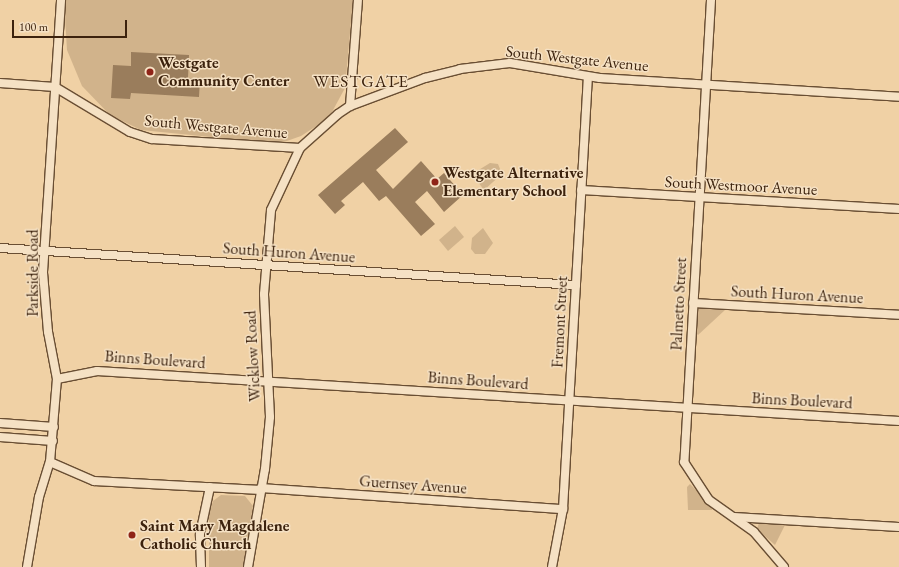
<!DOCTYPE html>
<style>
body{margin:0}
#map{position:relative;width:899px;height:567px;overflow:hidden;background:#f0d1a5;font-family:"EB Garamond",serif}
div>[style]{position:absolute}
.green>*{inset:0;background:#d1b38b}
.building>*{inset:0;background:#9a7d5c}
.roads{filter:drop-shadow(1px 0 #694e33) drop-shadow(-1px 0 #694e33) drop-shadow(0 1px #694e33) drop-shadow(0 -1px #694e33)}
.minor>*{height:8px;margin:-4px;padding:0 4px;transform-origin:4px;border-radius:4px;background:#f5e1c4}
.dots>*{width:11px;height:11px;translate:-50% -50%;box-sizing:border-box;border:2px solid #f5e1c4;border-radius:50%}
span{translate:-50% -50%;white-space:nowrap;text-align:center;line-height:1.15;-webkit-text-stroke:3px #f5e1c4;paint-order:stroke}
.street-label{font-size:16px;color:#3c220d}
.poi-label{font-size:16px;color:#3c220d;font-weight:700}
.left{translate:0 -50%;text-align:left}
.neighbourhood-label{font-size:17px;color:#3c220d;letter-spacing:1px}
.scale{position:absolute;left:12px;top:20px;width:115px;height:18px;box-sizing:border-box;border:2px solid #3c220d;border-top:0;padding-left:5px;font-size:12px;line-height:14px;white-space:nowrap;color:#3c220d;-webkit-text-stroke:3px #f5e1c4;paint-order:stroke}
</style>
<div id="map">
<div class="green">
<i style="clip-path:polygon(64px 0,353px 0,345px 88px,332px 112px,321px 123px,301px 136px,284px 142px,272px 143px,141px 130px,110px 115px,82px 86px,67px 50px)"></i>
<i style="clip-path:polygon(490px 163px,498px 164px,502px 174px,484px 190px,475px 178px,477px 171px)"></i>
<i style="clip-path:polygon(455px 226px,464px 237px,448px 251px,439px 240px)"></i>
<i style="clip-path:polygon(483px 228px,493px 243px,485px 254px,475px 254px,471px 249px,472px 238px)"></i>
<i style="clip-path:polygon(698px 308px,725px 310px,698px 335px,696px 333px)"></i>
<i style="clip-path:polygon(690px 484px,711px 505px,712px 510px,688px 510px,687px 487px)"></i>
<i style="clip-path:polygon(221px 495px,245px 496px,253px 506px,244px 567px,209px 567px,209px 514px,213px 501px)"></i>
<i style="clip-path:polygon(759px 523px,785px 525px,775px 545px,757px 529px)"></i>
</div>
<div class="building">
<i style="clip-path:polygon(131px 52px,189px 55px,188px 78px,200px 79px,199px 97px,131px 93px,130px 99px,111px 98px,113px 65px,131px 66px)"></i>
<i style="clip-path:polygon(395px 128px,408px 142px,376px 170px,393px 189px,421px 161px,437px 179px,444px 173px,463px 195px,444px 212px,427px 191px,415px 202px,435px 224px,421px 236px,386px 196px,379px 201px,363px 182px,341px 201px,345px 205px,335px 214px,318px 195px)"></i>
</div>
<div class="roads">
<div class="minor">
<i style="left:711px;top:0;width:463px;rotate:93.3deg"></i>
<i style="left:684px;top:462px;width:45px;rotate:56.7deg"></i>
<i style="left:709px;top:500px;width:55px;rotate:35.4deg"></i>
<i style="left:754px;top:532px;width:46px;rotate:49.4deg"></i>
<i style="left:0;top:83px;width:55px;rotate:4.2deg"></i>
<i style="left:55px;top:87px;width:87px;rotate:31deg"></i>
<i style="left:130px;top:132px;width:23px;rotate:18deg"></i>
<i style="left:152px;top:139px;width:148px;rotate:3.5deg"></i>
<i style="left:350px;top:106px;width:106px;rotate:-85.7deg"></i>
<i style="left:581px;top:190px;width:319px;rotate:3.4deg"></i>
<i style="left:0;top:248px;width:577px;rotate:3.68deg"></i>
<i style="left:693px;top:303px;width:206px;rotate:3.3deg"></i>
<i style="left:57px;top:379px;width:41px;rotate:-11.3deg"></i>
<i style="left:97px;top:371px;width:804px;rotate:3.57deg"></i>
<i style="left:0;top:423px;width:54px;rotate:4.2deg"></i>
<i style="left:0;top:437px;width:53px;rotate:4.3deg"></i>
<i style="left:50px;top:462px;width:48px;rotate:23.4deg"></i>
<i style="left:94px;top:481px;width:167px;rotate:3.1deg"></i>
<i style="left:261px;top:488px;width:303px;rotate:4deg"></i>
<i style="left:734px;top:517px;width:165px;rotate:3.5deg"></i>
<i style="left:27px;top:567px;width:71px;rotate:-80.3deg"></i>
<i style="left:39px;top:497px;width:37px;rotate:-73deg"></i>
<i style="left:50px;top:462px;width:83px;rotate:-85.2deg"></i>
<i style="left:57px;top:379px;width:48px;rotate:-100.8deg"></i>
<i style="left:48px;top:332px;width:60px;rotate:-94.8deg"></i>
<i style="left:43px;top:272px;width:273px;rotate:-86.2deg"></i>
<i style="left:201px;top:567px;width:33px;rotate:-92deg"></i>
<i style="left:200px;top:534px;width:48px;rotate:-78deg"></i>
<i style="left:248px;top:567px;width:99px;rotate:-80.2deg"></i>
<i style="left:265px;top:469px;width:52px;rotate:-84.5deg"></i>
<i style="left:270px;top:417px;width:123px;rotate:-92.8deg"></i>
<i style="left:264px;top:294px;width:84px;rotate:-85.2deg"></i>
<i style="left:271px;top:210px;width:68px;rotate:-64.9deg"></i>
<i style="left:300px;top:148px;width:51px;rotate:-41.8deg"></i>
<i style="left:338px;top:114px;width:14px;rotate:-34deg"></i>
<i style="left:350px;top:106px;width:80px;rotate:-20.5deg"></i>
<i style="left:425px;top:78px;width:36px;rotate:-14deg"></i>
<i style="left:460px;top:69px;width:50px;rotate:-6.8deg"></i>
<i style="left:510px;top:63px;width:91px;rotate:9.5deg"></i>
<i style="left:600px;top:78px;width:300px;rotate:3.6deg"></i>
<i style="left:552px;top:567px;width:59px;rotate:-79.3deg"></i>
<i style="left:563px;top:509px;width:433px;rotate:-86.7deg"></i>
</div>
</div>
<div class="dots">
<i style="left:150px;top:72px;background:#8f2418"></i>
<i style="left:435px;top:182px;background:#8f2418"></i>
<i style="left:132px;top:535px;background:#8f2418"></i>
</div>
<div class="street-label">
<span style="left:577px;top:59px;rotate:6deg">South Westgate Avenue</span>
<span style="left:216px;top:127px;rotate:5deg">South Westgate Avenue</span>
<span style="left:741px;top:186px;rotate:3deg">South Westmoor Avenue</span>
<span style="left:289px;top:253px;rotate:4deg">South Huron Avenue</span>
<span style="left:33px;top:273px;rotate:-90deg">Parkside Road</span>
<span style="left:797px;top:295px;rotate:3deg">South Huron Avenue</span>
<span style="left:679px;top:304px;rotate:-87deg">Palmetto Street</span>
<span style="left:560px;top:322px;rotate:-87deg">Fremont Street</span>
<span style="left:253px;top:356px;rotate:-93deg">Wicklow Road</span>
<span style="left:155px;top:360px;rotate:4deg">Binns Boulevard</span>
<span style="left:478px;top:381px;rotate:4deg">Binns Boulevard</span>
<span style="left:802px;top:401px;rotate:3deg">Binns Boulevard</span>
<span style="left:413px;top:485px;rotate:4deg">Guernsey Avenue</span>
</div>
<div class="poi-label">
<span class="left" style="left:158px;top:72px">Westgate<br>Community Center</span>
<span class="left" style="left:443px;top:182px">Westgate Alternative<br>Elementary School</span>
<span class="left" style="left:140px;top:535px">Saint Mary Magdalene<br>Catholic Church</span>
</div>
<div class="neighbourhood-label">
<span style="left:361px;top:82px">WESTGATE</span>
</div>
<div class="scale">100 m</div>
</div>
